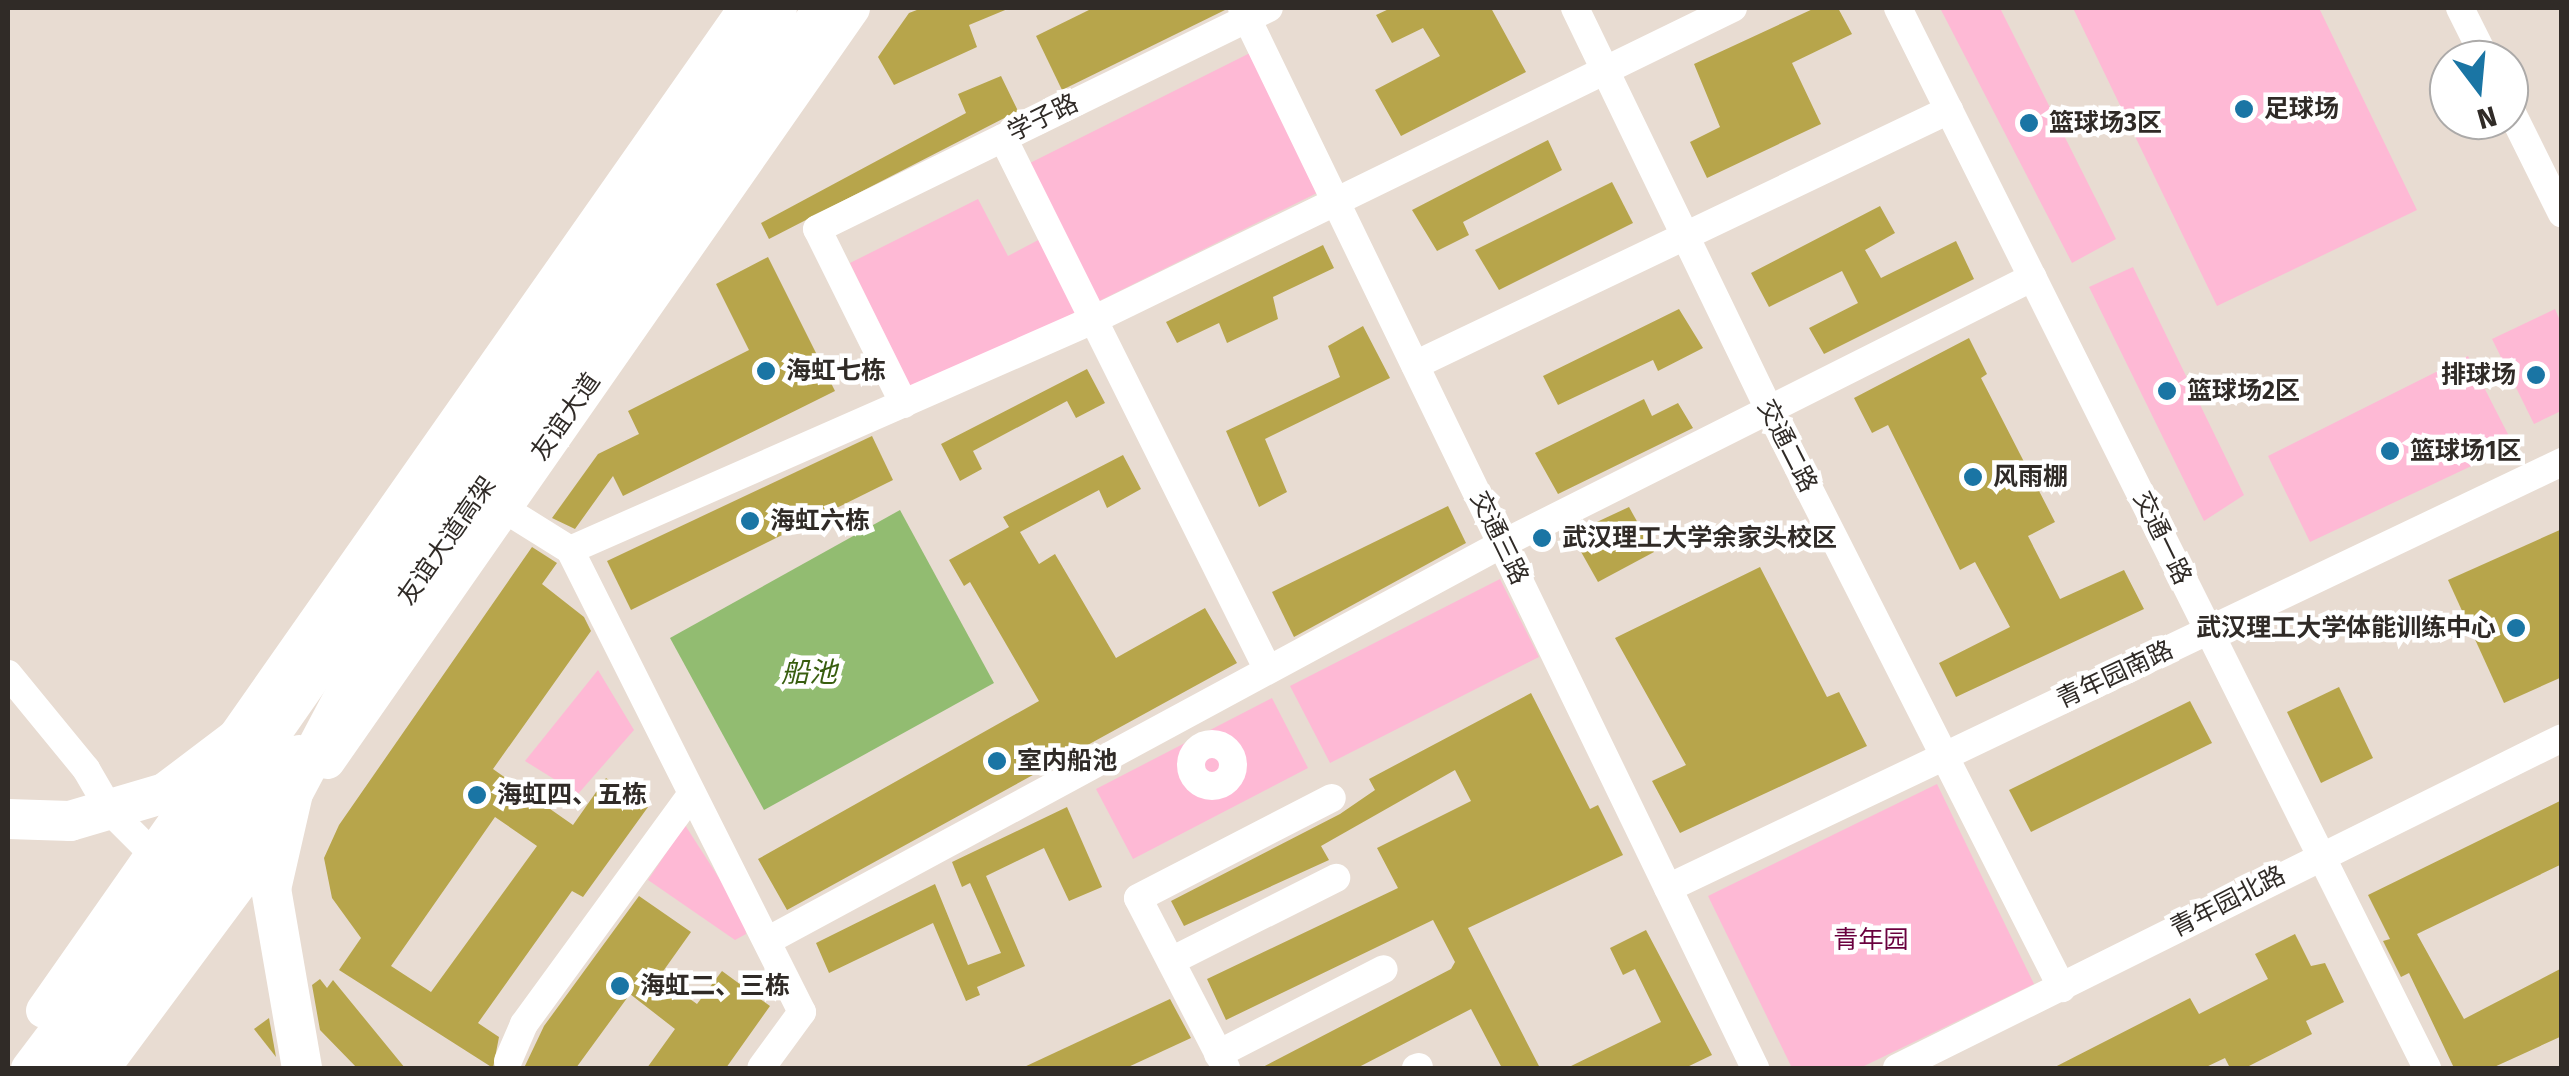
<!DOCTYPE html>
<meta charset="utf-8">
<style>
body{margin:0}
#map{position:relative;width:2569px;height:1076px;overflow:hidden;background:#e8dcd2;font-family:"Fira Sans","Noto Sans SC",sans-serif}
div>[style]{position:absolute}
.green>*{inset:0;background:#feb9d5}
.water>*{inset:0;background:#92bc71}
.building>*{inset:0;background:#b7a54b}
.minor>*{height:28px;margin:-14px;padding:0 14px;transform-origin:14px;border-radius:14px;background:#fff}
.minor>.ring{margin:-14px;padding:0;box-sizing:content-box;background:none;border:28px solid #fff;border-radius:50%}
.major>*{height:35px;margin:-17.5px;padding:0 17.5px;transform-origin:17.5px;border-radius:17.5px;background:#fff}
.highway>*{height:40px;margin:-20px;padding:0 20px;transform-origin:20px;border-radius:20px;background:#fff}
.dots>*{width:28px;height:28px;translate:-50% -50%;box-sizing:border-box;border:5px solid #fff;border-radius:50%}
span{translate:-50% -50%;white-space:nowrap;text-align:center;line-height:1.15;-webkit-text-stroke:9px #fff;paint-order:stroke}
.poi-label{font-size:25px;color:#302b27;font-weight:700}
.left{translate:0 -50%;text-align:left}
.right{translate:-100% -50%;text-align:right}
.street-label{font-size:25px;color:#302b27}
.park-label{font-size:25px;color:#6a003e}
.water-label{font-size:28px;color:#385e0f;font-style:italic}
.frame{position:absolute;inset:0;border:10px solid #302b27;pointer-events:none}
.north{position:absolute;left:2429px;top:40px;width:100px;height:100px;box-sizing:border-box;background:#fff;border:2px solid #acaaa9;border-radius:50%;rotate:164deg;font-size:28px;font-weight:700;line-height:40px;text-align:center;color:#302b27}
.north::after{content:'';display:block;margin:auto;width:35px;height:45px;background:#1a75a4;clip-path:polygon(50% 0,100% 100%,50% 72%,0 100%)}
</style>
<div id="map">
<div class="green">
<i style="clip-path:polygon(1940px 8px,2000px 8px,2116px 239px,2072px 263px)"></i>
<i style="clip-path:polygon(2073px 8px,2319px 8px,2417px 210px,2217px 306px)"></i>
<i style="clip-path:polygon(1250px 53px,1319px 192px,1097px 302px,1028px 164px)"></i>
<i style="clip-path:polygon(978px 199px,1008px 256px,1042px 238px,1080px 310px,912px 393px,850px 263px)"></i>
<i style="clip-path:polygon(2133px 267px,2244px 495px,2204px 521px,2089px 287px)"></i>
<i style="clip-path:polygon(2555px 309px,2561px 323px,2561px 411px,2534px 424px,2492px 339px)"></i>
<i style="clip-path:polygon(2468px 356px,2514px 446px,2310px 542px,2268px 456px)"></i>
<i style="clip-path:polygon(1500px 579px,1539px 657px,1330px 763px,1290px 686px)"></i>
<i style="clip-path:polygon(598px 670px,634px 730px,578px 794px,525px 761px)"></i>
<i style="clip-path:polygon(1272px 698px,1308px 768px,1133px 859px,1096px 789px)"></i>
<i style="clip-path:polygon(1937px 784px,2034px 984px,1860px 1068px,1792px 1068px,1708px 896px)"></i>
<i style="clip-path:polygon(685px 825px,744px 917px,746px 934px,735px 940px,648px 880px)"></i>
</div>
<div class="water">
<i style="clip-path:polygon(900px 510px,994px 683px,764px 810px,670px 638px)"></i>
</div>
<div class="building">
<i style="clip-path:polygon(922px 8px,1010px 8px,969px 25px,977px 47px,894px 85px,878px 57px,909px 13px)"></i>
<i style="clip-path:polygon(1093px 8px,1225px 8px,1225px 10px,1062px 90px,1036px 36px)"></i>
<i style="clip-path:polygon(1391px 8px,1491px 8px,1526px 72px,1401px 136px,1375px 90px,1440px 56px,1423px 28px,1392px 43px,1376px 15px)"></i>
<i style="clip-path:polygon(1815px 8px,1838px 8px,1852px 34px,1792px 63px,1821px 124px,1707px 178px,1690px 142px,1720px 127px,1694px 64px)"></i>
<i style="clip-path:polygon(1001px 76px,1018px 111px,769px 239px,761px 223px,966px 113px,958px 94px)"></i>
<i style="clip-path:polygon(1548px 140px,1562px 170px,1463px 222px,1469px 235px,1437px 251px,1412px 210px)"></i>
<i style="clip-path:polygon(1612px 182px,1633px 223px,1499px 290px,1475px 250px)"></i>
<i style="clip-path:polygon(1880px 206px,1895px 233px,1865px 250px,1881px 278px,1956px 241px,1974px 279px,1824px 354px,1809px 328px,1858px 303px,1842px 271px,1769px 307px,1751px 273px)"></i>
<i style="clip-path:polygon(1323px 245px,1334px 268px,1273px 297px,1278px 319px,1227px 343px,1219px 323px,1177px 343px,1166px 322px)"></i>
<i style="clip-path:polygon(768px 257px,835px 391px,623px 496px,613px 476px,575px 529px,552px 518px,598px 454px,639px 434px,628px 411px,749px 350px,716px 284px)"></i>
<i style="clip-path:polygon(1679px 309px,1703px 348px,1658px 371px,1653px 360px,1558px 405px,1543px 376px)"></i>
<i style="clip-path:polygon(1363px 326px,1390px 378px,1265px 439px,1287px 492px,1259px 507px,1226px 431px,1340px 377px,1328px 346px)"></i>
<i style="clip-path:polygon(1969px 338px,1987px 374px,1981px 378px,2055px 522px,2028px 536px,2060px 599px,2124px 570px,2144px 609px,1956px 697px,1939px 663px,2010px 627px,1975px 562px,1960px 570px,1888px 425px,1872px 433px,1854px 398px)"></i>
<i style="clip-path:polygon(1087px 369px,1105px 403px,1076px 418px,1067px 401px,973px 451px,982px 469px,960px 481px,941px 444px)"></i>
<i style="clip-path:polygon(1644px 399px,1652px 416px,1678px 403px,1693px 428px,1558px 494px,1535px 453px)"></i>
<i style="clip-path:polygon(872px 436px,893px 480px,631px 610px,607px 561px)"></i>
<i style="clip-path:polygon(1123px 455px,1141px 489px,1107px 508px,1099px 490px,1020px 532px,1039px 564px,1055px 554px,1116px 658px,1205px 608px,1237px 663px,787px 910px,758px 859px,1039px 701px,970px 582px,964px 586px,949px 560px,1009px 527px,1003px 517px)"></i>
<i style="clip-path:polygon(1448px 506px,1466px 543px,1294px 637px,1272px 592px)"></i>
<i style="clip-path:polygon(1629px 507px,1654px 552px,1598px 582px,1571px 534px)"></i>
<i style="clip-path:polygon(2562px 529px,2562px 677px,2504px 703px,2448px 580px)"></i>
<i style="clip-path:polygon(evenodd,532px 547px,557px 563px,542px 584px,584px 617px,591px 631px,493px 769px,573px 825px,606px 778px,648px 807px,583px 897px,572px 891px,478px 1023px,499px 1037px,493px 1068px,339px 970px,361px 938px,332px 898px,324px 858px,339px 825px,532px 547px,495px 817px,537px 846px,431px 992px,391px 966px,495px 817px)"></i>
<i style="clip-path:polygon(1760px 567px,1827px 697px,1839px 692px,1867px 746px,1680px 833px,1652px 781px,1686px 765px,1615px 638px)"></i>
<i style="clip-path:polygon(2339px 687px,2373px 758px,2321px 783px,2287px 712px)"></i>
<i style="clip-path:polygon(1531px 693px,1590px 809px,1598px 805px,1623px 855px,1468px 928px,1540px 1068px,1502px 1068px,1471px 1009px,1357px 1068px,1261px 1068px,1451px 969px,1455px 962px,1433px 920px,1226px 1020px,1207px 979px,1398px 888px,1377px 848px,1471px 801px,1455px 770px,1321px 846px,1329px 860px,1184px 926px,1171px 901px,1340px 814px,1375px 790px,1369px 779px)"></i>
<i style="clip-path:polygon(2190px 701px,2212px 743px,2031px 832px,2009px 790px)"></i>
<i style="clip-path:polygon(2562px 800px,2562px 864px,2417px 934px,2464px 1019px,2562px 968px,2562px 1036px,2492px 1068px,2454px 1068px,2409px 973px,2401px 977px,2383px 941px,2390px 939px,2368px 895px)"></i>
<i style="clip-path:polygon(1067px 807px,1102px 887px,1069px 901px,1044px 848px,986px 876px,1025px 966px,977px 987px,980px 995px,966px 1001px,933px 923px,829px 973px,816px 943px,935px 884px,968px 965px,1001px 953px,970px 883px,962px 887px,952px 862px)"></i>
<i style="clip-path:polygon(639px 896px,691px 932px,659px 977px,697px 1004px,722px 971px,770px 1006px,726px 1068px,647px 1068px,675px 1029px,630px 994px,576px 1068px,524px 1068px,544px 1026px)"></i>
<i style="clip-path:polygon(1646px 930px,1712px 1055px,1685px 1068px,1567px 1068px,1661px 1022px,1635px 969px,1623px 975px,1610px 948px)"></i>
<i style="clip-path:polygon(2295px 934px,2311px 966px,2325px 963px,2344px 1002px,2306px 1021px,2312px 1034px,2245px 1068px,2230px 1068px,2225px 1058px,2204px 1068px,2053px 1068px,2190px 998px,2199px 1014px,2268px 979px,2255px 954px)"></i>
<i style="clip-path:polygon(320px 979px,327px 988px,333px 980px,405px 1068px,357px 1068px,320px 1030px,312px 985px)"></i>
<i style="clip-path:polygon(1170px 999px,1191px 1038px,1126px 1068px,1022px 1068px)"></i>
<i style="clip-path:polygon(269px 1018px,276px 1057px,254px 1029px)"></i>
</div>
<div class="minor">
<i style="left:1242px;top:8px;width:1178px;rotate:64.17deg"></i>
<i style="left:1575px;top:8px;width:449px;rotate:64.2deg"></i>
<i style="left:1770px;top:412px;width:646px;rotate:63.12deg"></i>
<i style="left:1898px;top:8px;width:1185px;rotate:63.48deg"></i>
<i style="left:2460px;top:8px;width:58px;rotate:63.4deg"></i>
<i style="left:2509px;top:107px;width:119px;rotate:63.6deg"></i>
<i style="left:1003px;top:138px;width:594px;rotate:63.52deg"></i>
<i style="left:1415px;top:365px;width:592px;rotate:-25.53deg"></i>
<i style="left:904px;top:404px;width:195px;rotate:-116.4deg"></i>
<i style="left:817px;top:229px;width:503px;rotate:-26.06deg"></i>
<i style="left:503px;top:508px;width:79px;rotate:32.1deg"></i>
<i style="left:570px;top:550px;width:517px;rotate:63.34deg"></i>
<i style="left:802px;top:1012px;width:69px;rotate:126.2deg"></i>
<i style="left:570px;top:550px;width:571px;rotate:-23.74deg"></i>
<i style="left:1093px;top:320px;width:712px;rotate:-25.99deg"></i>
<i style="left:8px;top:674px;width:123px;rotate:50.6deg"></i>
<i style="left:86px;top:769px;width:50px;rotate:59.8deg"></i>
<i style="left:111px;top:812px;width:62px;rotate:45deg"></i>
<i class="ring" style="left:1191px;top:744px;width:14px;height:14px"></i>
<i style="left:1668px;top:888px;width:990px;rotate:-25.48deg"></i>
<i style="left:767px;top:941px;width:835px;rotate:-28.38deg"></i>
<i style="left:1502px;top:544px;width:594px;rotate:-26.69deg"></i>
<i style="left:1171px;top:961px;width:185px;rotate:-26.7deg"></i>
<i style="left:1218px;top:1054px;width:186px;rotate:-27.1deg"></i>
<i style="left:508px;top:1061px;width:40px;rotate:-66.6deg"></i>
<i style="left:524px;top:1024px;width:285px;rotate:-53.9deg"></i>
<i style="left:1226px;top:1068px;width:191px;rotate:-117.4deg"></i>
<i style="left:1138px;top:898px;width:218px;rotate:-27.3deg"></i>
<i style="left:1416px;top:1068px;width:3px;rotate:-18deg"></i>
<i style="left:1897px;top:1068px;width:742px;rotate:-26.39deg"></i>
</div>
<div class="major">
<i style="left:346px;top:685px;width:826px;rotate:-55deg"></i>
<i style="left:327px;top:761px;width:918px;rotate:-55.12deg"></i>
<i style="left:43px;top:1010px;width:1223px;rotate:-54.98deg"></i>
<i style="left:28px;top:1068px;width:252px;rotate:-52.9deg"></i>
<i style="left:180px;top:867px;width:1047px;rotate:-55.11deg"></i>
<i style="left:65px;top:1068px;width:393px;rotate:-53.5deg"></i>
<i style="left:102px;top:1068px;width:304px;rotate:-53.4deg"></i>
</div>
<div class="highway">
<i style="left:8px;top:819px;width:62px;rotate:1.8deg"></i>
<i style="left:70px;top:821px;width:99px;rotate:-16.4deg"></i>
<i style="left:165px;top:793px;width:154px;rotate:-37.1deg"></i>
<i style="left:288px;top:700px;width:76px;rotate:-49.8deg"></i>
<i style="left:302px;top:1068px;width:182px;rotate:-99.8deg"></i>
<i style="left:271px;top:889px;width:98px;rotate:-77.1deg"></i>
<i style="left:293px;top:793px;width:149px;rotate:-62.1deg"></i>
</div>
<div class="dots">
<i style="left:2244px;top:109px;background:#1a75a4"></i>
<i style="left:2029px;top:123px;background:#1a75a4"></i>
<i style="left:766px;top:371px;background:#1a75a4"></i>
<i style="left:2536px;top:375px;background:#1a75a4"></i>
<i style="left:2167px;top:391px;background:#1a75a4"></i>
<i style="left:2390px;top:451px;background:#1a75a4"></i>
<i style="left:1973px;top:477px;background:#1a75a4"></i>
<i style="left:750px;top:521px;background:#1a75a4"></i>
<i style="left:1542px;top:538px;background:#1a75a4"></i>
<i style="left:2516px;top:628px;background:#1a75a4"></i>
<i style="left:997px;top:761px;background:#1a75a4"></i>
<i style="left:477px;top:795px;background:#1a75a4"></i>
<i style="left:620px;top:986px;background:#1a75a4"></i>
</div>
<div class="poi-label">
<span class="left" style="left:2264px;top:109px">足球场</span>
<span class="left" style="left:2049px;top:123px">篮球场3区</span>
<span class="left" style="left:786px;top:371px">海虹七栋</span>
<span class="right" style="left:2516px;top:375px">排球场</span>
<span class="left" style="left:2187px;top:391px">篮球场2区</span>
<span class="left" style="left:2410px;top:451px">篮球场1区</span>
<span class="left" style="left:1993px;top:477px">风雨棚</span>
<span class="left" style="left:770px;top:521px">海虹六栋</span>
<span class="left" style="left:1562px;top:538px">武汉理工大学余家头校区</span>
<span class="right" style="left:2496px;top:628px">武汉理工大学体能训练中心</span>
<span class="left" style="left:1017px;top:761px">室内船池</span>
<span class="left" style="left:497px;top:795px">海虹四、五栋</span>
<span class="left" style="left:640px;top:986px">海虹二、三栋</span>
</div>
<div class="street-label">
<span style="left:1043px;top:118px;rotate:-26deg">学子路</span>
<span style="left:566px;top:417px;rotate:-55deg">友谊大道</span>
<span style="left:1787px;top:446px;rotate:63deg">交通二路</span>
<span style="left:1499px;top:538px;rotate:64deg">交通三路</span>
<span style="left:2162px;top:538px;rotate:64deg">交通一路</span>
<span style="left:447px;top:541px;rotate:-55deg">友谊大道高架</span>
<span style="left:2115px;top:675px;rotate:-25deg">青年园南路</span>
<span style="left:2228px;top:902px;rotate:-27deg">青年园北路</span>
</div>
<div class="park-label">
<span style="left:1871px;top:940px">青年园</span>
</div>
<div class="water-label">
<span style="left:809px;top:673px">船池</span>
</div>
<div class="frame"></div>
<div class="north">N</div>
</div>
